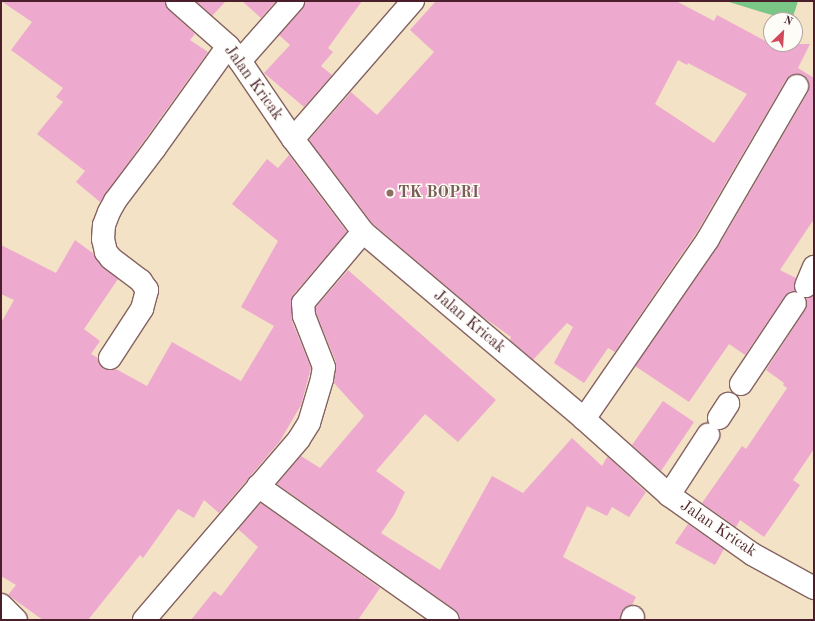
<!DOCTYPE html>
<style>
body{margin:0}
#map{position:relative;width:815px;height:621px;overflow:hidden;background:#f3e2c5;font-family:"Old Standard TT",serif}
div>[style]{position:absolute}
.green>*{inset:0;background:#79c686}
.building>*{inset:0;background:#eeaace}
.roads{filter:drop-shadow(1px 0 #856361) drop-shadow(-1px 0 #856361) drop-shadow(0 1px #856361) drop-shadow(0 -1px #856361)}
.minor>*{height:22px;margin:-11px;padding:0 11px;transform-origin:11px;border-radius:11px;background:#fff}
.dots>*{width:11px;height:11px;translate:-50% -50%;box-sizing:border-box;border:2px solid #fdfcf7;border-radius:50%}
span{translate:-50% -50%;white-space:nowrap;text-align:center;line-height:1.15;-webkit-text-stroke:3px #fdfcf7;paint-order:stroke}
.street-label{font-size:16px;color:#4a1f2b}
.education-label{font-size:16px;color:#785e54;font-weight:700}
.left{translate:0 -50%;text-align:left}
.frame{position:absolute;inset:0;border:2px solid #4a1f2b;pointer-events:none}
.north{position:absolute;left:763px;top:12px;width:40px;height:40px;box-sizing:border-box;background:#fdfcf7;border:1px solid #b5a4a5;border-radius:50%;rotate:25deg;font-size:11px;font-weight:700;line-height:16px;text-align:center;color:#4a1f2b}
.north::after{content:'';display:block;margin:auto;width:14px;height:18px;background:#d1495b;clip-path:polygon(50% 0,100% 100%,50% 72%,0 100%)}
</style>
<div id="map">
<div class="green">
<i style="clip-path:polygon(726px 1px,798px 1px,792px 20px,788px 20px)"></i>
</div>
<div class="building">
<i style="clip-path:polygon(1px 1px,165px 1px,169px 10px,195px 34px,190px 40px,208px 52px,100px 202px,76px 182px,85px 171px,37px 134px,63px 102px,56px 97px,63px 88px,11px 50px,32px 22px)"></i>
<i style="clip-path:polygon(196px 1px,226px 1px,212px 16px)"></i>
<i style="clip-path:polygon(242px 1px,276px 1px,261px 18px)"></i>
<i style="clip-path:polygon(305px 1px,362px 1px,328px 48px,333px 52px,321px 66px,332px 75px,304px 107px,264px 73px,290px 45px,279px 35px,302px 9px)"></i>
<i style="clip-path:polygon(evenodd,436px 1px,676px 1px,714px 21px,717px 15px,771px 44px,810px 44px,798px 68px,814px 78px,814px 219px,780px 270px,796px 278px,794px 287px,795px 291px,789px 292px,785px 296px,745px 355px,729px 344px,689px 402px,635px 366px,719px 245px,808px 92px,809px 86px,808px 79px,803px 75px,797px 74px,790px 75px,786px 80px,697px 232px,615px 352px,608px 348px,584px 383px,554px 363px,573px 327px,567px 323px,533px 360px,510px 340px,511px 337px,479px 314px,372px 223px,309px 140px,351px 92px,377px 115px,434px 52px,410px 30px,436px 1px,678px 60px,687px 65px,688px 63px,747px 94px,714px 143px,655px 104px,678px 60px)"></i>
<i style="clip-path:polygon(289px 155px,347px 232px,293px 295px,291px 303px,292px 321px,311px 368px,301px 405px,280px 441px,219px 513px,204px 500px,194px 518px,178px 509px,143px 558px,140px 555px,88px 620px,43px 620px,8px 595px,16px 585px,1px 576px,1px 323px,14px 300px,1px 294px,1px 245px,56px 273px,75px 240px,94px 254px,102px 266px,118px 279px,84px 329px,100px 341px,91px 354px,98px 358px,99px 364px,104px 369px,110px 370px,116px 369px,147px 386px,172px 342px,241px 381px,274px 326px,241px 307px,278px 241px,232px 204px,267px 159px,278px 168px)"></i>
<i style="clip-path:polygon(348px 270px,496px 400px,458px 442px,425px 414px,376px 471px,405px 492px,394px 515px,381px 533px,440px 570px,492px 476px,523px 493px,572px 438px,602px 466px,607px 457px,609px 458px,646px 492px,629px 517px,612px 507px,607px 516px,587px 506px,563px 557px,636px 597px,632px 605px,624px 608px,620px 620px,460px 620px,459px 614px,455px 610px,277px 484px,301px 456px,320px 468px,364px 416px,334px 383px,336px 362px,316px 313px,316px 307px)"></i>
<i style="clip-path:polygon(814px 295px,814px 449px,793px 480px,800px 485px,764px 537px,740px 520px,736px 527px,702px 503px,742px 446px,746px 449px,787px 388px,783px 385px,784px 383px,766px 370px,805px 310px,807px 304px,806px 298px)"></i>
<i style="clip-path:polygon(663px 401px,694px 422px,661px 471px,632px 445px)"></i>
<i style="clip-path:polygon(261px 503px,380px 588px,358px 620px,191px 620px,214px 591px,221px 596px,258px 547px,238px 529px)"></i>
<i style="clip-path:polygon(688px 524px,724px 549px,715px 565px,675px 543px)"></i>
</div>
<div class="roads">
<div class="minor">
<i style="left:177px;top:1px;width:68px;rotate:41.4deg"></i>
<i style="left:228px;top:46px;width:19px;rotate:51deg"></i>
<i style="left:240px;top:61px;width:94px;rotate:55.8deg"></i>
<i style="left:293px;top:139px;width:116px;rotate:53deg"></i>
<i style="left:363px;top:232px;width:289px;rotate:40.2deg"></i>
<i style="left:584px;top:419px;width:114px;rotate:41.8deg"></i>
<i style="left:669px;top:495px;width:102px;rotate:35.4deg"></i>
<i style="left:752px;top:554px;width:71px;rotate:28.7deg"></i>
<i style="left:240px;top:61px;width:80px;rotate:-48.5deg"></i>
<i style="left:293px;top:139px;width:183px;rotate:-49deg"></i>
<i style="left:806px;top:286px;width:21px;rotate:-67deg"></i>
<i style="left:110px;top:358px;width:59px;rotate:-56.9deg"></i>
<i style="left:142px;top:309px;width:20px;rotate:-75deg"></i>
<i style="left:147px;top:290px;width:11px;rotate:-124deg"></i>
<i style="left:141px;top:281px;width:38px;rotate:-143deg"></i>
<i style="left:111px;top:258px;width:8px;rotate:-130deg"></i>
<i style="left:106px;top:252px;width:13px;rotate:-103deg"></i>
<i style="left:103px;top:239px;width:14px;rotate:-86deg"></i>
<i style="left:104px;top:225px;width:14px;rotate:-69deg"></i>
<i style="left:109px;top:212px;width:13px;rotate:-61deg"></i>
<i style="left:115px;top:201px;width:66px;rotate:-53deg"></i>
<i style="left:155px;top:148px;width:125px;rotate:-54.4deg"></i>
<i style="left:741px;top:384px;width:97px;rotate:-56.3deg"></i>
<i style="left:719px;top:418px;width:17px;rotate:-57deg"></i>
<i style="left:584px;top:419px;width:219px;rotate:-55.4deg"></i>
<i style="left:708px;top:239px;width:177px;rotate:-59.8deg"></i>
<i style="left:258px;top:486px;width:232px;rotate:35.2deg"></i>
<i style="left:669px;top:495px;width:72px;rotate:-57deg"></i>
<i style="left:1px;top:605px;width:21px;rotate:45deg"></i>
<i style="left:144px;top:620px;width:238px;rotate:-49.4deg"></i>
<i style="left:299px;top:439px;width:19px;rotate:-58deg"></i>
<i style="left:309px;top:423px;width:46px;rotate:-73.5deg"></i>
<i style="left:322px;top:379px;width:12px;rotate:-81deg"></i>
<i style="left:324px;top:367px;width:55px;rotate:-111.4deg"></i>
<i style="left:304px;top:316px;width:13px;rotate:-94deg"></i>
<i style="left:303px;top:303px;width:93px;rotate:-49.8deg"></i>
<i style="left:632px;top:620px;width:3px;rotate:-72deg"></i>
</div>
</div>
<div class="dots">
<i style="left:390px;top:193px;background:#8d6e63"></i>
</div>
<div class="street-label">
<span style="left:253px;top:83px;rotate:54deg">Jalan Kricak</span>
<span style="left:469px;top:322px;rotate:40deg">Jalan Kricak</span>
<span style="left:718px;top:529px;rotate:34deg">Jalan Kricak</span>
</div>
<div class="education-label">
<span class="left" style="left:398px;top:193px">TK BOPRI</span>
</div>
<div class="frame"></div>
<div class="north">N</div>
</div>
